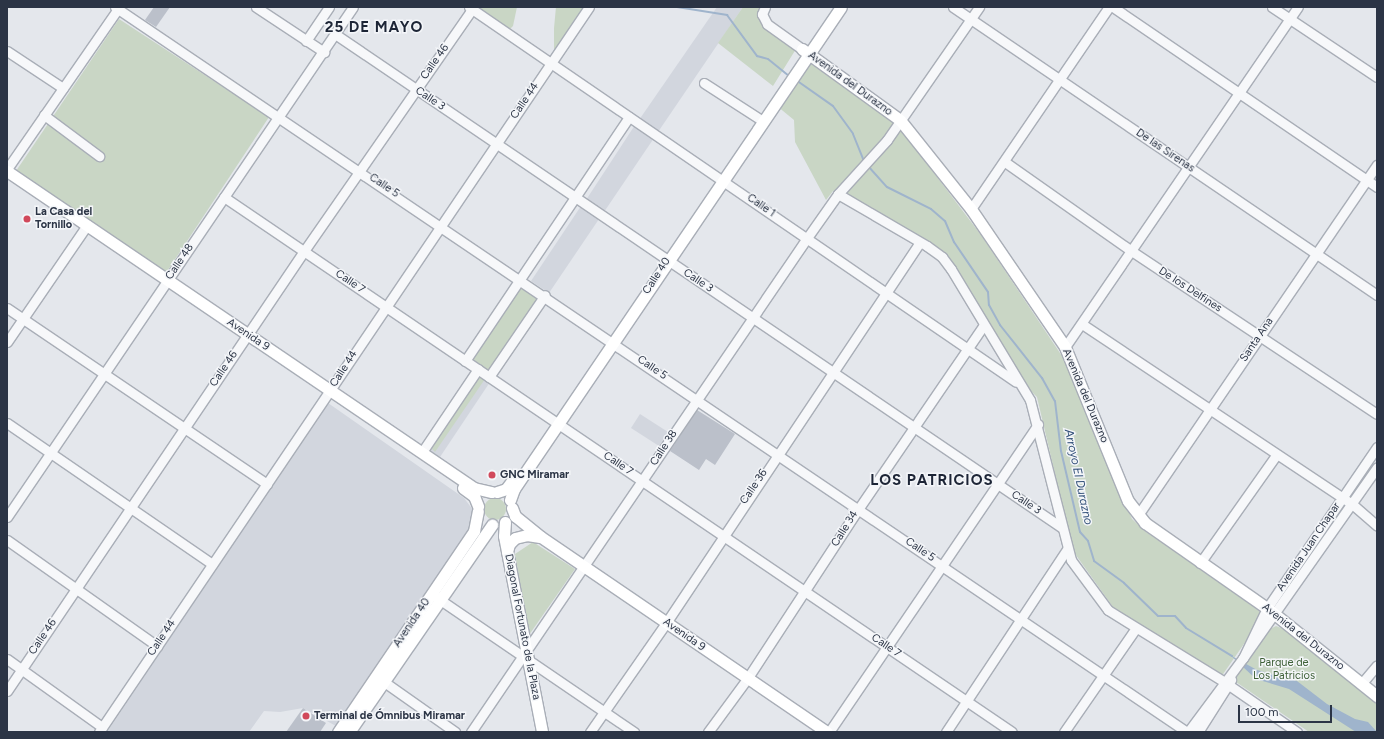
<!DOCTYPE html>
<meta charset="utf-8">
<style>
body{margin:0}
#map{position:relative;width:1384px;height:739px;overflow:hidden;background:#e4e7ec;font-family:Figtree,sans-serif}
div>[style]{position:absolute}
.built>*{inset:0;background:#d2d6de}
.green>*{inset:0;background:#c9d6c5}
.round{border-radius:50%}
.water>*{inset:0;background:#9fb4cc}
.stream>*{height:2px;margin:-1px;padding:0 1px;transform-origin:1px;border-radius:1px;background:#9fb4cc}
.building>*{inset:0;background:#bbc0ca}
.roads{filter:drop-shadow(1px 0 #a9aeb7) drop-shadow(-1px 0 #a9aeb7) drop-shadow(0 1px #a9aeb7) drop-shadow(0 -1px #a9aeb7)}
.minor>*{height:9px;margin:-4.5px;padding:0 4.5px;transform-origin:4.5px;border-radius:4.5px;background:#f7f8fa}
.major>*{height:11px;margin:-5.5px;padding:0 5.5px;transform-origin:5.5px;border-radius:5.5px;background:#fff}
.dots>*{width:11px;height:11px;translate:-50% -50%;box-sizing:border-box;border:2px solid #f4f6f9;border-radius:50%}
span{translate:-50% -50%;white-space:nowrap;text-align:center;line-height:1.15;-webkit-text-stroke:3px #f4f6f9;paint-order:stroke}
.street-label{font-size:11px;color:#2b3445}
.poi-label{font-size:11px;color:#2b3445;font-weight:700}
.left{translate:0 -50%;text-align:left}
.park-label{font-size:11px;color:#3f6138}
.water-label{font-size:12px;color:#34527a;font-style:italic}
.district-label{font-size:15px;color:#1d2536;font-weight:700;letter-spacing:1px}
.frame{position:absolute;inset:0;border:8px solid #2b3445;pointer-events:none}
.scale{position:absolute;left:1238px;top:705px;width:94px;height:18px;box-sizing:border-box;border:2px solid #2b3445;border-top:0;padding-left:5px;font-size:12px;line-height:14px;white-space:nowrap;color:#2b3445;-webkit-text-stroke:3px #f4f6f9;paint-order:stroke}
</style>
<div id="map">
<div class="built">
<i style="clip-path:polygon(717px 7px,743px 7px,658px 132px,639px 120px)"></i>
<i style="clip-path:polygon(635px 125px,654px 138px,604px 212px,586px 200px)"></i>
<i style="clip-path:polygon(581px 206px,599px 219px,549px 293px,531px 281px)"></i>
<i style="clip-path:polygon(478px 374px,490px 382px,440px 457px,429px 450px)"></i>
<i style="clip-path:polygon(328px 403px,464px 498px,473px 510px,472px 525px,336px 726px,303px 708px,280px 712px,264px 711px,249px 732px,107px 732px)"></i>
<i style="clip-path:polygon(640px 414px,668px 432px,659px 446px,631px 428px)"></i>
</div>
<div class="green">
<i style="clip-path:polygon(476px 7px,517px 7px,513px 26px,509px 30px)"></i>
<i style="clip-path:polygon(556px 7px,585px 7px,554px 54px,554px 28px)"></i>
<i style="clip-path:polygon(743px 7px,761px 7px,759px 19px,763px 26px,796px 49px,773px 86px,718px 43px)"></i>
<i style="clip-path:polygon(119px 19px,269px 117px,166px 273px,16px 171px)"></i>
<i style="clip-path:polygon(812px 60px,893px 119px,981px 235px,1068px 365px,1132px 519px,1146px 532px,1253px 604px,1260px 612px,1246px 641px,1221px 677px,1113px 607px,1073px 551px,1037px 397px,1025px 385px,949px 257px,849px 197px,847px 189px,833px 191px,826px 200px,795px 142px,794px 120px,777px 106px,797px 76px)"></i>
<i style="clip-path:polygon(520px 284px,540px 297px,490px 373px,470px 359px)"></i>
<i style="clip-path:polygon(478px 376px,485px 379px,435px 452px,430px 447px)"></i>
<i class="round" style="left:484px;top:498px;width:22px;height:22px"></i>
<i style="clip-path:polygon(533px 542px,575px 569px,529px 635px,515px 554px)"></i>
<i style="clip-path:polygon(1276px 626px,1299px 635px,1377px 704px,1377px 732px,1309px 732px,1236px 682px,1234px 678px,1247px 659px,1267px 631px)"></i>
</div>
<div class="water">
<i style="clip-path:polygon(1230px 655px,1257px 670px,1297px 681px,1327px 704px,1355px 719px,1368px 722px,1377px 732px,1356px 732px,1289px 689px,1256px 679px)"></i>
</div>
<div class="stream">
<i style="left:677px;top:7px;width:51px;rotate:9.1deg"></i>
<i style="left:727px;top:15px;width:51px;rotate:53.8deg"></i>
<i style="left:757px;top:56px;width:11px;rotate:15deg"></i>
<i style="left:768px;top:59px;width:27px;rotate:39deg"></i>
<i style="left:796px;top:80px;width:45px;rotate:35.1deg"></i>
<i style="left:833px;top:106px;width:34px;rotate:54deg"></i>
<i style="left:853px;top:134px;width:29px;rotate:68deg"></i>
<i style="left:868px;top:166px;width:28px;rotate:48deg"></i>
<i style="left:887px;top:187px;width:49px;rotate:26.6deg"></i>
<i style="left:931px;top:209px;width:18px;rotate:41deg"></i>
<i style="left:945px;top:221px;width:23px;rotate:67deg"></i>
<i style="left:954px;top:242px;width:60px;rotate:55.8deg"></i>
<i style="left:988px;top:292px;width:13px;rotate:86deg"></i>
<i style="left:989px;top:305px;width:23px;rotate:61deg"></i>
<i style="left:1000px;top:325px;width:68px;rotate:51.6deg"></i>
<i style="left:1042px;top:378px;width:26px;rotate:61deg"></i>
<i style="left:1055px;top:401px;width:50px;rotate:83.2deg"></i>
<i style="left:1061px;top:451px;width:83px;rotate:76.8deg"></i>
<i style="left:1080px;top:532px;width:12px;rotate:48deg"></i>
<i style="left:1088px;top:541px;width:21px;rotate:73deg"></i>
<i style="left:1094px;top:561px;width:37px;rotate:36deg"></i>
<i style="left:1124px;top:583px;width:47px;rotate:44.1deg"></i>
<i style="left:1158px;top:616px;width:17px"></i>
<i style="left:1175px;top:616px;width:16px;rotate:47deg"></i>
<i style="left:1186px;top:628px;width:54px;rotate:31.3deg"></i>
</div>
<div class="building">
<i style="clip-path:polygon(154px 7px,170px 7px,156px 27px,145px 20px)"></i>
<i style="clip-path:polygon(697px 410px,735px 434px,715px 465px,706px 459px,699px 470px,670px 451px)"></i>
<i style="clip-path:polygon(303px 708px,326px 723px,320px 732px,286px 732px)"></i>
</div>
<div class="roads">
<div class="minor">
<i style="left:115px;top:7px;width:1294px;rotate:34.07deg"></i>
<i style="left:256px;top:7px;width:82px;rotate:33.5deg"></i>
<i style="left:469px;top:7px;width:663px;rotate:34.43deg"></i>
<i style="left:765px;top:7px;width:8px;rotate:113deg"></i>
<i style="left:762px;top:14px;width:11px;rotate:63deg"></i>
<i style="left:767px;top:24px;width:43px;rotate:35.5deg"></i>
<i style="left:953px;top:7px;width:513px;rotate:34.19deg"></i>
<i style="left:1113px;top:7px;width:320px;rotate:34.3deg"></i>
<i style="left:1272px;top:7px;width:126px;rotate:33.7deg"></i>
<i style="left:335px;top:34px;width:878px;rotate:34.18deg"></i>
<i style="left:306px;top:41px;width:41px;rotate:-55.9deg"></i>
<i style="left:7px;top:51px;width:67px;rotate:33.5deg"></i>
<i style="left:704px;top:83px;width:70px;rotate:32.8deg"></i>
<i style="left:44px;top:115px;width:69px;rotate:36.7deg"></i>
<i style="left:1005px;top:162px;width:153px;rotate:35.1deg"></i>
<i style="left:1130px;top:250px;width:296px;rotate:33.6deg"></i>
<i style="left:7px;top:169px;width:197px;rotate:-55.3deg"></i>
<i style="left:838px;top:194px;width:103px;rotate:30.3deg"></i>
<i style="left:927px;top:246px;width:19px;rotate:36deg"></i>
<i style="left:942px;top:257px;width:15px;rotate:53deg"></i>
<i style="left:951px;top:269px;width:153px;rotate:58.9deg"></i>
<i style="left:1030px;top:400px;width:165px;rotate:75.6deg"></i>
<i style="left:1071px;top:560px;width:62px;rotate:53.5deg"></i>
<i style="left:1108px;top:610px;width:135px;rotate:31.7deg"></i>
<i style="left:1223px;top:681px;width:90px;rotate:34.6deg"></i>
<i style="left:224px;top:197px;width:952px;rotate:34.17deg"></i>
<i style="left:971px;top:209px;width:245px;rotate:-55.7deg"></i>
<i style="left:7px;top:308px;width:314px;rotate:34.1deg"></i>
<i style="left:1082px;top:324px;width:324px;rotate:33.7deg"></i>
<i style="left:1352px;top:504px;width:33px;rotate:41deg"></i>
<i style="left:7px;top:342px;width:142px;rotate:-55.6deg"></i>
<i style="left:1065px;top:347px;width:412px;rotate:-55.6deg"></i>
<i style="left:465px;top:361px;width:294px;rotate:-56.1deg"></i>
<i style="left:489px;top:377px;width:99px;rotate:-55.7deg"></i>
<i style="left:7px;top:423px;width:249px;rotate:34.5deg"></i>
<i style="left:1377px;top:447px;width:195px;rotate:124.3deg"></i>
<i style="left:1267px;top:608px;width:55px;rotate:115.6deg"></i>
<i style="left:1243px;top:658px;width:233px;rotate:-54.9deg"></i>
<i style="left:422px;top:452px;width:100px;rotate:-56deg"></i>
<i style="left:1138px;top:515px;width:424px;rotate:-55.7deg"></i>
<i style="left:7px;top:517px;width:616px;rotate:-55.85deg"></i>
<i style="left:7px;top:540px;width:184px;rotate:35.2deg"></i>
<i style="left:1200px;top:563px;width:133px;rotate:-54.8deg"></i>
<i style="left:436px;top:597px;width:240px;rotate:34.3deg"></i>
<i style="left:7px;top:659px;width:117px;rotate:35.6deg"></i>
<i style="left:380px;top:679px;width:92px;rotate:35.2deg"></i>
<i style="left:1362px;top:683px;width:23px;rotate:-50deg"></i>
<i style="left:7px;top:691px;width:531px;rotate:-55.98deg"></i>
<i style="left:304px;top:251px;width:295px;rotate:-55.2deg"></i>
<i style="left:99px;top:732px;width:875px;rotate:-55.95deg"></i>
<i style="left:471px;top:732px;width:597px;rotate:-55.78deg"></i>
<i style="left:807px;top:238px;width:54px;rotate:-54.8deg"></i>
<i style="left:838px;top:194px;width:73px;rotate:-47.8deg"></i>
<i style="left:887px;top:140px;width:162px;rotate:-55.3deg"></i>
<i style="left:590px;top:732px;width:133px;rotate:-55.1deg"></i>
<i style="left:666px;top:623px;width:457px;rotate:-56.3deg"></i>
<i style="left:708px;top:732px;width:66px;rotate:-53.7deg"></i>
<i style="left:747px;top:679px;width:204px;rotate:-56.8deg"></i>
<i style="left:859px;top:508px;width:220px;rotate:-55.7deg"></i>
<i style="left:829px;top:732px;width:372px;rotate:-55.8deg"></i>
<i style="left:946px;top:732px;width:219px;rotate:-56.5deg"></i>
<i style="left:1064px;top:732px;width:126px;rotate:-55.3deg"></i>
<i style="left:1188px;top:732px;width:92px;rotate:-53.4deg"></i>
<i style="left:1198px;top:732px;width:62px;rotate:-57.6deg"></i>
</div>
<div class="major">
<i style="left:802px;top:49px;width:121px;rotate:35.9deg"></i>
<i style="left:900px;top:120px;width:114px;rotate:51.4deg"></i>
<i style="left:971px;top:209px;width:167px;rotate:55.7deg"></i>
<i style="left:1065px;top:347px;width:166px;rotate:67.8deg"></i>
<i style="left:1128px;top:501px;width:28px;rotate:52deg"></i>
<i style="left:1145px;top:523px;width:149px;rotate:34.9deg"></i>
<i style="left:1267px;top:608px;width:141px;rotate:38.7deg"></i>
<i style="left:7px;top:171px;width:564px;rotate:34.17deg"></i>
<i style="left:474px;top:488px;width:18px;rotate:13deg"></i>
<i style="left:463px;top:488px;width:14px;rotate:36deg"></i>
<i style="left:474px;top:496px;width:11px;rotate:68deg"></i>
<i style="left:497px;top:492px;width:9px;rotate:-18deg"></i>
<i style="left:506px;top:489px;width:14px;rotate:-54deg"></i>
<i style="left:510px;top:500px;width:12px;rotate:-70deg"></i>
<i style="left:514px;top:489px;width:582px;rotate:-55.85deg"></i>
<i style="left:512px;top:508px;width:9px;rotate:69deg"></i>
<i style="left:515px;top:516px;width:33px;rotate:39deg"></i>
<i style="left:541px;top:537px;width:346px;rotate:34.3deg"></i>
<i style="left:505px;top:522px;width:14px;rotate:94deg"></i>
<i style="left:504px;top:536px;width:200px;rotate:79deg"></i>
<i style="left:507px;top:552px;width:8px;rotate:-76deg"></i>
<i style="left:509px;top:544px;width:8px;rotate:-45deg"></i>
<i style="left:515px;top:538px;width:12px;rotate:-14deg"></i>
<i style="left:527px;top:535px;width:13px;rotate:9deg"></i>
<i style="left:338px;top:732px;width:243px;rotate:-55.9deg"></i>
<i style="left:474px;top:531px;width:20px;rotate:-79deg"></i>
<i style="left:349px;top:732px;width:252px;rotate:-55.4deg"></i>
</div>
</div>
<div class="dots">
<i style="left:27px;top:219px;background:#d1495b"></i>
<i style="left:492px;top:475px;background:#d1495b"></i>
<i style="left:306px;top:716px;background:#d1495b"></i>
</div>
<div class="street-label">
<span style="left:435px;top:62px;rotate:-55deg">Calle 46</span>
<span style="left:850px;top:84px;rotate:36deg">Avenida del Durazno</span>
<span style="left:430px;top:99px;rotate:34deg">Calle 3</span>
<span style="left:525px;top:101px;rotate:-56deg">Calle 44</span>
<span style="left:1165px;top:151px;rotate:34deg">De las Sirenas</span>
<span style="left:384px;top:186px;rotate:34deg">Calle 5</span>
<span style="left:761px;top:206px;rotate:35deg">Calle 1</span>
<span style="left:180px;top:262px;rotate:-56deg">Calle 48</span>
<span style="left:657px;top:276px;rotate:-57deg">Calle 40</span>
<span style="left:698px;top:281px;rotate:34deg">Calle 3</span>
<span style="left:350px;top:282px;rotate:34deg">Calle 7</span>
<span style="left:1190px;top:290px;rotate:33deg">De los Delfines</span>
<span style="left:248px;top:335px;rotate:34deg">Avenida 9</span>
<span style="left:1257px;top:340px;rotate:-56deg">Santa Ana</span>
<span style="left:652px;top:368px;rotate:34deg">Calle 5</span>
<span style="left:224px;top:369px;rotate:-56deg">Calle 46</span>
<span style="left:344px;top:369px;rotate:-57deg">Calle 44</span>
<span style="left:1085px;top:396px;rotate:67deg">Avenida del Durazno</span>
<span style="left:664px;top:448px;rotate:-57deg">Calle 38</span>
<span style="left:618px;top:464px;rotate:34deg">Calle 7</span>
<span style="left:754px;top:487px;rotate:-56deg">Calle 36</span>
<span style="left:1026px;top:503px;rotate:34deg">Calle 3</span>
<span style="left:845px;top:529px;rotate:-58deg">Calle 34</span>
<span style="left:1309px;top:547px;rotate:-56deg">Avenida Juan Chapar</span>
<span style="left:920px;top:550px;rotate:34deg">Calle 5</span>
<span style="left:412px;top:623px;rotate:-56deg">Avenida 40</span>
<span style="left:522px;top:627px;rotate:79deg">Diagonal Fortunato de la Plaza</span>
<span style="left:684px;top:635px;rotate:35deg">Avenida 9</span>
<span style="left:43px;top:637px;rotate:-56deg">Calle 46</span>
<span style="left:1303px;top:637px;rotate:38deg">Avenida del Durazno</span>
<span style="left:162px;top:638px;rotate:-56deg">Calle 44</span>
<span style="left:886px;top:646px;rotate:34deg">Calle 7</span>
</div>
<div class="poi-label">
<span class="left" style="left:35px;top:219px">La Casa del<br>Tornillo</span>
<span class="left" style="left:500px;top:475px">GNC Miramar</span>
<span class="left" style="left:314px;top:716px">Terminal de Ómnibus Miramar</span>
</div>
<div class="park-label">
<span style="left:1284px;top:670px">Parque de<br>Los Patricios</span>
</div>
<div class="water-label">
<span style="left:1078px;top:477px;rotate:78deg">Arroyo El Durazno</span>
</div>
<div class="district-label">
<span style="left:374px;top:28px">25 DE MAYO</span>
<span style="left:932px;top:481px">LOS PATRICIOS</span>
</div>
<div class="frame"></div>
<div class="scale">100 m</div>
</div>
